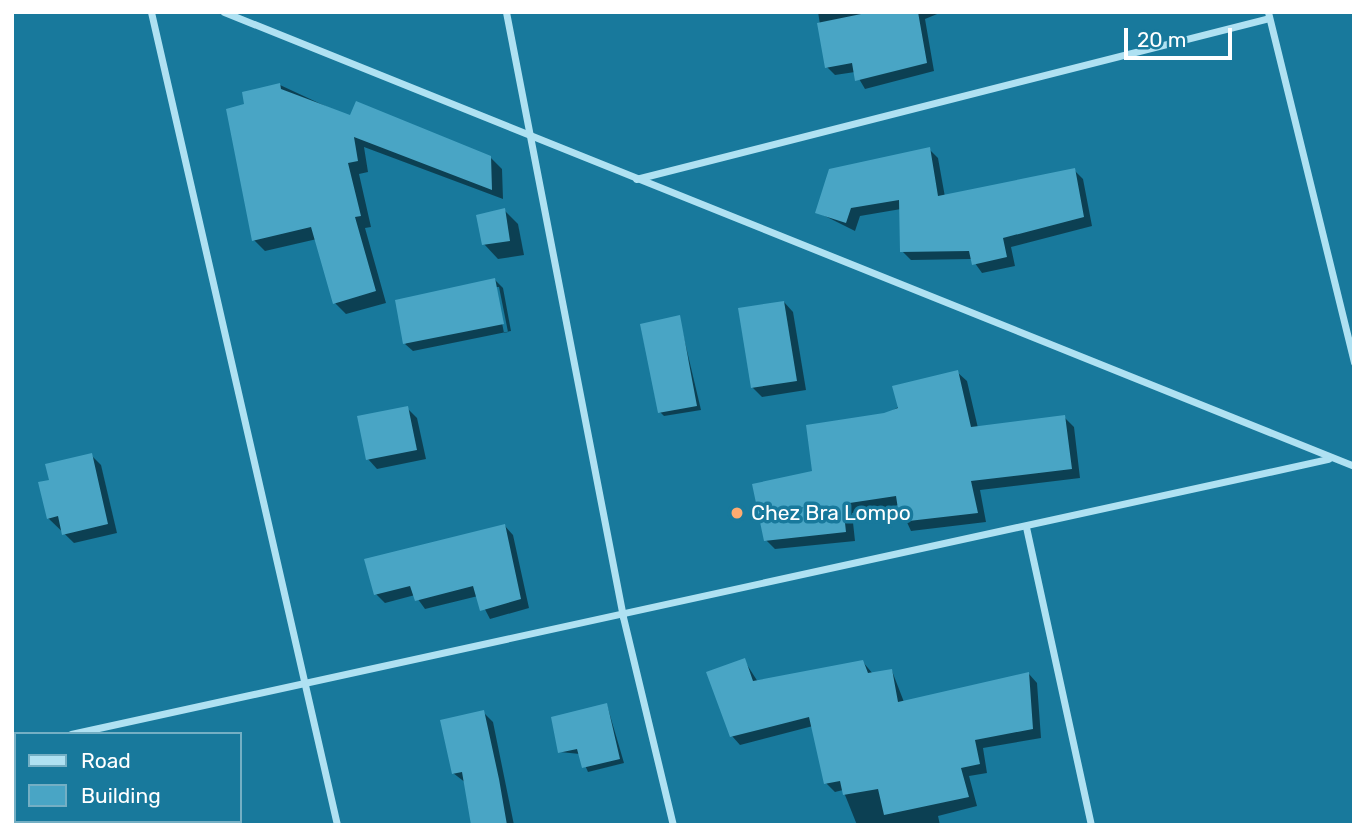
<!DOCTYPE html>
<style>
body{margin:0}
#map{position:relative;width:1366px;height:837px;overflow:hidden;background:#18799c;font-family:Rubik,sans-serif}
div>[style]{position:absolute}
.shadow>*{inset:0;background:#0007}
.building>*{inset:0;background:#49a5c5}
.minor>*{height:7px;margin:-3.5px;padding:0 3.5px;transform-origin:3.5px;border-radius:3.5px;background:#afe1f2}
.dots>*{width:19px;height:19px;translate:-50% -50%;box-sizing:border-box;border:4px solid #18799c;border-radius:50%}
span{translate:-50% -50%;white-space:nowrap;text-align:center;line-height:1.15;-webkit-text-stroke:7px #18799c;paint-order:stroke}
.poi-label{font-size:21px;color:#fff}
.left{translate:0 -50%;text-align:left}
.frame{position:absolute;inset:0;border:14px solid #fff;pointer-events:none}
.legend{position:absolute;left:14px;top:732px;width:228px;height:91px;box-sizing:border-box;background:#18799c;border:2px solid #74afc4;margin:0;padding:9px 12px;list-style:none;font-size:21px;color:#fff}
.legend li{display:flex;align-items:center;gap:14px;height:35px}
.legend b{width:35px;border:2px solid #74afc4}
.scale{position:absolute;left:1124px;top:28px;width:108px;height:32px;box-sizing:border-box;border:4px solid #fff;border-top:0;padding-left:9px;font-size:21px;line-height:24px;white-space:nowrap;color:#fff;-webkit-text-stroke:5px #18799c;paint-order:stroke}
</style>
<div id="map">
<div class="shadow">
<i style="clip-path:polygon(818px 12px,942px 12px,925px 19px,934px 71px,865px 89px,855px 72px,835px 75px,827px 67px)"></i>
<i style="clip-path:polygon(280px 85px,351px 118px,490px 157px,502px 169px,503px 199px,364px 147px,368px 172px,359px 174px,371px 227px,365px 228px,386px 303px,346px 314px,335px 303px,317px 239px,265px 251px,254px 240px,246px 106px)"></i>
<i style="clip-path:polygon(929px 149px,938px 158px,945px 197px,1074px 170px,1083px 179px,1092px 226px,1011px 247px,1015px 266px,982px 273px,972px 259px,911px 260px,902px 251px,901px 209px,860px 216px,855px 231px,817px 212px)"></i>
<i style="clip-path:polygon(504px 210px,518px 224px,524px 255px,498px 259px,484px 244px)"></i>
<i style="clip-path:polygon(evenodd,495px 280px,503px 288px,511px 331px,413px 351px,405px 344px,495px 280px,495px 287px,499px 287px,508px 332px,504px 333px,495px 287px)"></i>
<i style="clip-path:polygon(784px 302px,793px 312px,806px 390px,762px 397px,752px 387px)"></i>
<i style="clip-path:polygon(679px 317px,701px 410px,664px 416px,660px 412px)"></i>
<i style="clip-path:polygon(957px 372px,967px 381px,978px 428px,1064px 417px,1074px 427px,1080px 478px,980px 490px,986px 522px,911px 531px,899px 505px,852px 513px,855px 541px,775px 549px,766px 540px,813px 472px,885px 415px)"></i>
<i style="clip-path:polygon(407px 408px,417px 418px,426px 459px,377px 469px,368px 459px)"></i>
<i style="clip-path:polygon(91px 455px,101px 465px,117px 533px,74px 543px,48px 518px)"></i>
<i style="clip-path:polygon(505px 526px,513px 535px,529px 608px,490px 619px,478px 596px,425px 609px,415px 595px,385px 603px,376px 594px)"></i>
<i style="clip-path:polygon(744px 660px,758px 682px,863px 662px,873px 674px,892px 671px,904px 702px,1029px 674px,1037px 683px,1041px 738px,983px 748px,987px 773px,969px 776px,977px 806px,938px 816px,940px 825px,857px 825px,843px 790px,835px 792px,826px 783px,813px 726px,740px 745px,732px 736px)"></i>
<i style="clip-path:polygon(607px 705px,624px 763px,588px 772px,580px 754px,560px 752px)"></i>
<i style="clip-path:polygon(483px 712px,493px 722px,514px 825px,473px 825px,466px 783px,453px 773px)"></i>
<i style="clip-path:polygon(188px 821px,231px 821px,232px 825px,189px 825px)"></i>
</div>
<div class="building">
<i style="clip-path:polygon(871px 12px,918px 12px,927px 63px,855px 81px,852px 63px,825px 68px,817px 23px)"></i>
<i style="clip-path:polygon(280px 83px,281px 89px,350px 115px,356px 101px,491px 156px,492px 190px,354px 137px,358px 161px,348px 163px,361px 216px,355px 217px,376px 291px,333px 304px,311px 227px,252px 241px,226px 109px,244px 104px,242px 92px)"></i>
<i style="clip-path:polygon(930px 147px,938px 196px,1075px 168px,1084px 217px,1003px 238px,1007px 257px,972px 265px,969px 251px,900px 252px,899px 200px,851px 208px,846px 223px,815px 213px,829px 169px)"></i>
<i style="clip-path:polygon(505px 208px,510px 241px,482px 245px,476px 215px)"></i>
<i style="clip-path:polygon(495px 278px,504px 324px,403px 344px,395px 300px)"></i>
<i style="clip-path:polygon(784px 301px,797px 381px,751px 388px,738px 308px)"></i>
<i style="clip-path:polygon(680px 315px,697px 406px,658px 413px,640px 324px)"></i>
<i style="clip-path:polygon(958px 370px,971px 427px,1065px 415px,1072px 469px,971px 481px,978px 513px,900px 522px,896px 496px,843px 504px,846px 532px,764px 541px,752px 484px,812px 471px,806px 425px,884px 413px,898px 408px,892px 386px)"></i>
<i style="clip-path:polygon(408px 406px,417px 450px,366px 460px,357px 416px)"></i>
<i style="clip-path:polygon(92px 453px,108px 524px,62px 535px,58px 516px,47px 519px,38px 482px,49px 480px,45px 464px)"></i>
<i style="clip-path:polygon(505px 524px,521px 599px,480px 611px,473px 586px,415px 601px,410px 586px,374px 595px,364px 559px)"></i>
<i style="clip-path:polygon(745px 658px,753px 681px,863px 660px,868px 673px,892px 669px,898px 702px,1029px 672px,1033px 729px,975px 740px,980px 764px,961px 768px,969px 797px,884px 815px,878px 789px,843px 795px,840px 781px,824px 784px,809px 717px,730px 737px,706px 672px)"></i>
<i style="clip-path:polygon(607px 703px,620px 759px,582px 768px,577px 749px,558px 753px,551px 717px)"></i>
<i style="clip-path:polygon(484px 710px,499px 779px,507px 825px,471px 825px,462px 772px,452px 774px,440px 720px)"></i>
</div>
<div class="minor">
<i style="left:151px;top:12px;width:834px;rotate:77.11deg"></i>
<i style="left:224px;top:12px;width:1218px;rotate:21.89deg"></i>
<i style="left:506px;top:12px;width:616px;rotate:79.05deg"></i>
<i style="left:623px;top:617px;width:214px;rotate:76.5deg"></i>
<i style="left:1268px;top:12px;width:361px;rotate:76.2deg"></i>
<i style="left:636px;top:179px;width:653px;rotate:-14.27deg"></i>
<i style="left:1026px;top:527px;width:305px;rotate:77.7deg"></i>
<i style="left:71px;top:734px;width:1287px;rotate:-12.34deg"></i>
<i style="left:12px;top:748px;width:4px;rotate:-14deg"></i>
</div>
<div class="dots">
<i style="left:737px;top:513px;background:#ffab70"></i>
</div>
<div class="poi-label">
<span class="left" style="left:751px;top:513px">Chez Bra Lompo</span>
</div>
<div class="frame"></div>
<ul class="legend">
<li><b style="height:9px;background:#afe1f2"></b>Road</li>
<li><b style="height:19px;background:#49a5c5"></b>Building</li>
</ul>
<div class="scale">20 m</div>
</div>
